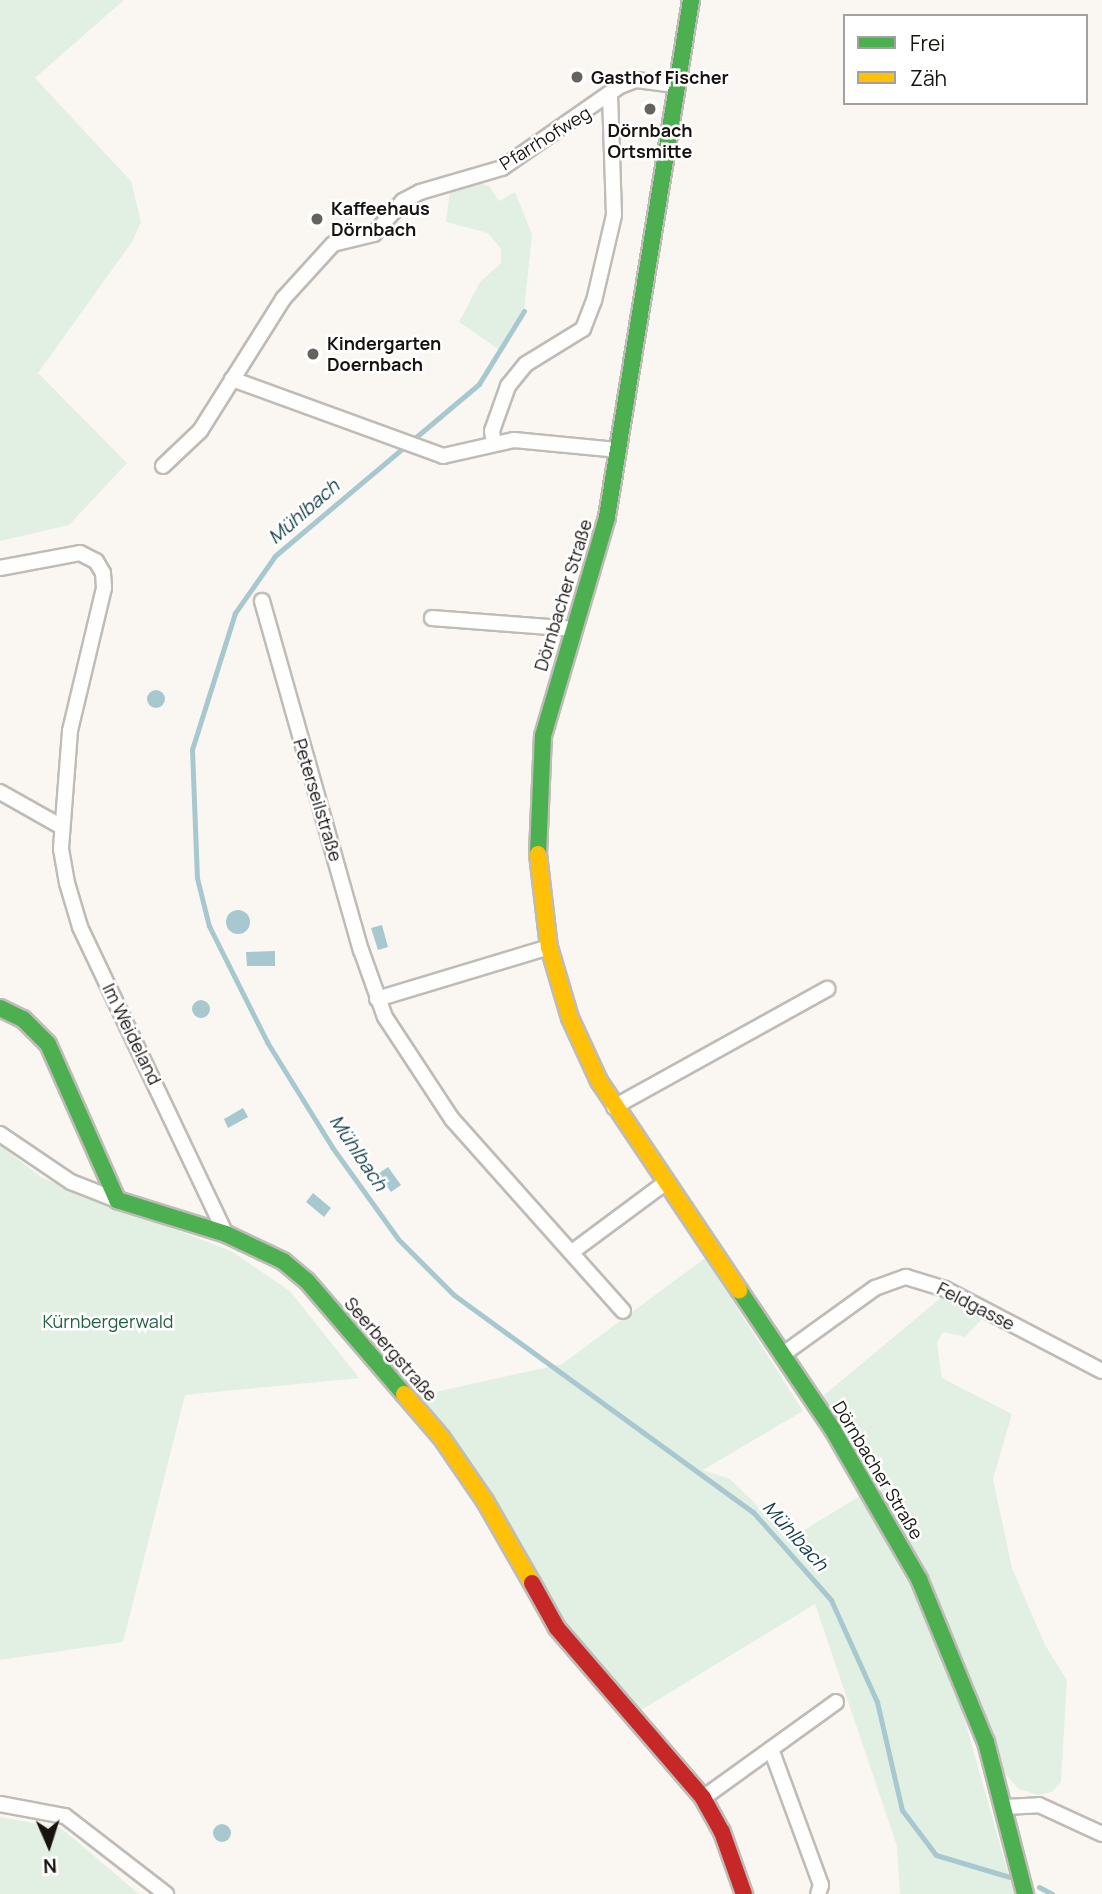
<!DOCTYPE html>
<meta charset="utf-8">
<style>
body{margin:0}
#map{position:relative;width:1102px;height:1894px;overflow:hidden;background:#faf7f2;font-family:Manrope,sans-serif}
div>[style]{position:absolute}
.green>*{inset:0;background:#e2f0e4}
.water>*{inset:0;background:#a8c8d0}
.round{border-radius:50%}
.stream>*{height:5px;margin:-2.5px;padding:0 2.5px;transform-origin:2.5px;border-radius:2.5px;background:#a8c8d0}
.roads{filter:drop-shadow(2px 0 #bfbcb7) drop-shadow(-2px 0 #bfbcb7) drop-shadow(0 2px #bfbcb7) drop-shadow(0 -2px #bfbcb7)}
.street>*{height:14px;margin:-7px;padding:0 7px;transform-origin:7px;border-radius:7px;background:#fefefd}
.fast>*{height:16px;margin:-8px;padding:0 8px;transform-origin:8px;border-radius:8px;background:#4caf50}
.slow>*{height:16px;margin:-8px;padding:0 8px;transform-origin:8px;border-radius:8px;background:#ffc107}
.jam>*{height:16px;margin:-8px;padding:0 8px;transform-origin:8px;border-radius:8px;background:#c62828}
.dots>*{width:19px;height:19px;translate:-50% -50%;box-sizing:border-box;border:4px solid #fff;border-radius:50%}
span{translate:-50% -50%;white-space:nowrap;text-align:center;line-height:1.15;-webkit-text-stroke:5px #fff;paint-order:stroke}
.poi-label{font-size:18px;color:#17140f;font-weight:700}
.left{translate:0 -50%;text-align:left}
.street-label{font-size:18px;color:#17140f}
.park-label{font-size:18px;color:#236140}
.water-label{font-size:19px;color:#0f3b46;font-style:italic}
.legend{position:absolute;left:843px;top:14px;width:245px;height:91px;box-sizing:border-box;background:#fff;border:2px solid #a2a19f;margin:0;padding:9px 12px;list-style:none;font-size:21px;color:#17140f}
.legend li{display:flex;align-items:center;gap:14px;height:35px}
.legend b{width:35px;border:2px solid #a2a19f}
.north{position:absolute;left:14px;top:1810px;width:70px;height:70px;-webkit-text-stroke:5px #fff;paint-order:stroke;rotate:177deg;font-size:19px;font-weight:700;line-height:28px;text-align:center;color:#17140f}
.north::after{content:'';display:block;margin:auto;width:24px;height:32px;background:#17140f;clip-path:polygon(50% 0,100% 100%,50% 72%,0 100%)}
</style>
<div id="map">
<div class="green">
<i style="clip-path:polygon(0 0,124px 0,35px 78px,131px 181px,141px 222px,132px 242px,38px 373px,127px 463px,69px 525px,0 541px)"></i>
<i style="clip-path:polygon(470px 180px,489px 186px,499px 201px,515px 192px,532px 234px,524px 311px,498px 349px,459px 322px,480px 282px,501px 263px,501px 249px,488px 233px,446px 222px,450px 190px)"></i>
<i style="clip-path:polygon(0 1145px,42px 1178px,231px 1251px,290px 1291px,359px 1378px,185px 1395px,123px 1642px,0 1660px)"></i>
<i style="clip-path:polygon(705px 1258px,803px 1411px,703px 1470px,730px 1479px,791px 1538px,860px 1496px,915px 1596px,960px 1703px,1014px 1894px,900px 1894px,897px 1846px,815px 1604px,638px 1712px,570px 1628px,417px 1396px,562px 1364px)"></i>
<i style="clip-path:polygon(943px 1296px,984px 1317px,965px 1337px,943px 1332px,937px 1343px,942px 1378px,1012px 1414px,993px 1479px,1012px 1568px,1045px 1645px,1067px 1680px,1061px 1782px,1052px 1792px,1038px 1795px,1019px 1789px,1005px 1774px,978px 1694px,923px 1567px,823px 1396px)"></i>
<i style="clip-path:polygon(0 1817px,61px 1828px,139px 1894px,0 1894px)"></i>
</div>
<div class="water">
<i class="round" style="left:147px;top:690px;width:18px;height:18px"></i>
<i class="round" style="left:226px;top:910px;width:24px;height:24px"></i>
<i style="clip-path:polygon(382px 925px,388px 947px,378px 950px,371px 928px)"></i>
<i style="clip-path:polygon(275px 951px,275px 966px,247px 966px,246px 952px)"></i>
<i class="round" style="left:192px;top:1000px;width:18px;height:18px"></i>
<i style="clip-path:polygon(243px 1108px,248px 1117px,228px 1128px,224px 1119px)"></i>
<i style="clip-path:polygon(388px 1167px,401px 1185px,391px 1192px,378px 1174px)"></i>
<i style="clip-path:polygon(313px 1193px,331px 1208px,324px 1217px,306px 1202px)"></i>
<i class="round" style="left:213px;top:1824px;width:18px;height:18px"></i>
</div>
<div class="stream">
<i style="left:524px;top:311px;width:86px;rotate:121.7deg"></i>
<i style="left:479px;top:384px;width:267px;rotate:139.9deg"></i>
<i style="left:275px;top:556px;width:70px;rotate:125.1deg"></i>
<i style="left:235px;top:613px;width:143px;rotate:107.5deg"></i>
<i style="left:192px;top:749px;width:129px;rotate:87.8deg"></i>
<i style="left:197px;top:878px;width:49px;rotate:76deg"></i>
<i style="left:209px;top:926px;width:130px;rotate:63.4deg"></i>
<i style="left:267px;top:1042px;width:123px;rotate:58.2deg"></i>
<i style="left:332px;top:1147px;width:113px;rotate:54.3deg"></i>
<i style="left:398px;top:1239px;width:79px;rotate:45deg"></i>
<i style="left:454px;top:1295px;width:369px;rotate:36deg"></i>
<i style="left:753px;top:1512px;width:118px;rotate:48.4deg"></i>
<i style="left:831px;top:1600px;width:112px;rotate:65.7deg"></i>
<i style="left:877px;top:1702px;width:111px;rotate:77deg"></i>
<i style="left:902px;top:1810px;width:56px;rotate:52.9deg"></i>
<i style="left:936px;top:1855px;width:77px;rotate:16.6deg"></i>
<i style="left:1039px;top:1887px;width:15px;rotate:28deg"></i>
</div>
<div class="roads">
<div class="street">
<i style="left:232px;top:379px;width:225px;rotate:20deg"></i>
<i style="left:443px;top:456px;width:73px;rotate:-12.7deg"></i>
<i style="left:514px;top:440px;width:103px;rotate:5.5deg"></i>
<i style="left:494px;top:444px;width:13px;rotate:-99deg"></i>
<i style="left:492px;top:431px;width:48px;rotate:-70.4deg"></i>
<i style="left:508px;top:386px;width:28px;rotate:-51deg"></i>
<i style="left:526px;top:364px;width:67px;rotate:-31.6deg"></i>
<i style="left:583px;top:329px;width:30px;rotate:-69deg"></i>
<i style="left:594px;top:301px;width:88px;rotate:-76.9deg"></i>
<i style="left:614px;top:215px;width:118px;rotate:-91.9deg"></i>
<i style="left:163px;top:466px;width:51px;rotate:-43.4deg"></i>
<i style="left:200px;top:431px;width:156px;rotate:-57.8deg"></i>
<i style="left:283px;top:299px;width:74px;rotate:-47.7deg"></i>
<i style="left:333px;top:244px;width:42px;rotate:-13.7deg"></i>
<i style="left:374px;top:234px;width:44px;rotate:-48.7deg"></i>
<i style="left:403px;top:201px;width:19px;rotate:-28deg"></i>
<i style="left:420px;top:192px;width:85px;rotate:-16.3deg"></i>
<i style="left:502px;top:168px;width:144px;rotate:-34.8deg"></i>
<i style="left:620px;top:86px;width:17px;rotate:-21deg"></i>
<i style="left:636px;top:80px;width:40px;rotate:7.1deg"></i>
<i style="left:0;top:568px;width:81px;rotate:-10.6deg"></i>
<i style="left:80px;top:553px;width:18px;rotate:27deg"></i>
<i style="left:96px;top:561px;width:14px;rotate:60deg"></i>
<i style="left:103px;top:573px;width:15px;rotate:86deg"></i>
<i style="left:104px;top:588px;width:147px;rotate:103.4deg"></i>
<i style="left:70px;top:731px;width:118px;rotate:94.4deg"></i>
<i style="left:61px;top:849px;width:35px;rotate:80deg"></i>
<i style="left:67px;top:883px;width:46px;rotate:73.5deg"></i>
<i style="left:80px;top:927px;width:340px;rotate:64.6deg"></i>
<i style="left:262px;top:601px;width:363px;rotate:74.2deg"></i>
<i style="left:361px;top:950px;width:71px;rotate:70.3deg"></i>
<i style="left:385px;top:1017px;width:122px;rotate:56.7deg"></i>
<i style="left:452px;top:1119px;width:257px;rotate:48.3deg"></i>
<i style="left:432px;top:618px;width:143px;rotate:4.4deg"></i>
<i style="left:0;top:792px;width:71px;rotate:29.4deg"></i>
<i style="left:377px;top:999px;width:180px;rotate:-16.8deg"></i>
<i style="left:614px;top:1107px;width:244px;rotate:-29deg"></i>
<i style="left:0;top:1134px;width:86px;rotate:34.1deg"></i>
<i style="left:71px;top:1182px;width:49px;rotate:21.4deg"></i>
<i style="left:572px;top:1252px;width:116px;rotate:-36.6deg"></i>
<i style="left:782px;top:1355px;width:115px;rotate:-35.8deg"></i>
<i style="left:875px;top:1288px;width:33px;rotate:-20deg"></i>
<i style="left:906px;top:1277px;width:41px;rotate:17.1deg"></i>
<i style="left:945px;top:1289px;width:177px;rotate:27.6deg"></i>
<i style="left:771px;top:1749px;width:145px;rotate:69.8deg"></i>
<i style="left:821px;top:1885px;width:9px;rotate:108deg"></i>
<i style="left:703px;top:1798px;width:164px;rotate:-35.8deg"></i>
<i style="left:0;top:1804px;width:66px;rotate:10.5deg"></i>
<i style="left:65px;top:1816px;width:128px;rotate:37.7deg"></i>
<i style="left:1005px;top:1807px;width:34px;rotate:-3deg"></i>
<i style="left:1039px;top:1805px;width:69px;rotate:24.7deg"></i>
</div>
<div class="fast">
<i style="left:538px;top:854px;width:118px;rotate:-87.6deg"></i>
<i style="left:543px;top:736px;width:228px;rotate:-73.7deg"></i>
<i style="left:607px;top:517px;width:524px;rotate:-80.77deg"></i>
<i style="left:0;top:1008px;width:25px;rotate:26deg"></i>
<i style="left:23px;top:1019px;width:35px;rotate:45deg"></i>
<i style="left:48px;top:1044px;width:171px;rotate:66.1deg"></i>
<i style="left:117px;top:1200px;width:114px;rotate:17.3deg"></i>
<i style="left:226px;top:1234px;width:63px;rotate:25.3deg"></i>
<i style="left:283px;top:1261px;width:31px;rotate:40deg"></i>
<i style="left:307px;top:1281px;width:149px;rotate:49.4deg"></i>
<i style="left:739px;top:1290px;width:169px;rotate:56.1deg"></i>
<i style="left:833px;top:1430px;width:172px;rotate:60deg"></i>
<i style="left:919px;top:1579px;width:176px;rotate:67.7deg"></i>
<i style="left:986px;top:1742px;width:157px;rotate:75.6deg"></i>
</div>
<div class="slow">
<i style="left:538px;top:854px;width:94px;rotate:83.3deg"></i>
<i style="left:549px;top:947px;width:74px;rotate:73.5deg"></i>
<i style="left:570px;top:1018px;width:69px;rotate:65.3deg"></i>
<i style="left:599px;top:1081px;width:252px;rotate:56.2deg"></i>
<i style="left:404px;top:1394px;width:57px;rotate:49.3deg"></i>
<i style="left:441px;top:1437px;width:78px;rotate:55.5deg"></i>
<i style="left:485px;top:1501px;width:95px;rotate:60.2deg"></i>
</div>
<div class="jam">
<i style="left:532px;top:1583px;width:51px;rotate:60.9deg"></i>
<i style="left:557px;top:1628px;width:224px;rotate:49.3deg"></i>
<i style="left:703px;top:1798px;width:39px;rotate:61deg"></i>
<i style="left:722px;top:1832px;width:66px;rotate:70.5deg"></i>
</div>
</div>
<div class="dots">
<i style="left:577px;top:77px;background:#66635e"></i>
<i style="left:650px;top:109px;background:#66635e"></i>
<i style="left:317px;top:219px;background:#66635e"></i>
<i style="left:313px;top:354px;background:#66635e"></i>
</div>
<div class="poi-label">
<span class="left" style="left:591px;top:77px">Gasthof Fischer</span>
<span style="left:650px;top:141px">Dörnbach<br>Ortsmitte</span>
<span class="left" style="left:331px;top:219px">Kaffeehaus<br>Dörnbach</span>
<span class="left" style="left:327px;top:354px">Kindergarten<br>Doernbach</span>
</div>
<div class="street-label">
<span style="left:545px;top:138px;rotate:-32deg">Pfarrhofweg</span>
<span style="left:563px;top:595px;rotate:-73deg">Dörnbacher Straße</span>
<span style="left:318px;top:800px;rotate:73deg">Peterseilstraße</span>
<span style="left:132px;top:1034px;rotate:64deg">Im Weideland</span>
<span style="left:976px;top:1306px;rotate:27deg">Feldgasse</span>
<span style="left:391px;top:1349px;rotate:49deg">Seerbergstraße</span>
<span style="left:878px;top:1470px;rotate:59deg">Dörnbacher Straße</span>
</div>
<div class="park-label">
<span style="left:108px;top:1321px">Kürnbergerwald</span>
</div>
<div class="water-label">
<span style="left:304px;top:512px;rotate:-41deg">Mühlbach</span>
<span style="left:358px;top:1153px;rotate:56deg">Mühlbach</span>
<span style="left:795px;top:1536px;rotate:48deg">Mühlbach</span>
</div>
<ul class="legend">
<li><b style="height:9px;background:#4caf50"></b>Frei</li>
<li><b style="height:9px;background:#ffc107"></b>Zäh</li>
</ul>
<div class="north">N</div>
</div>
